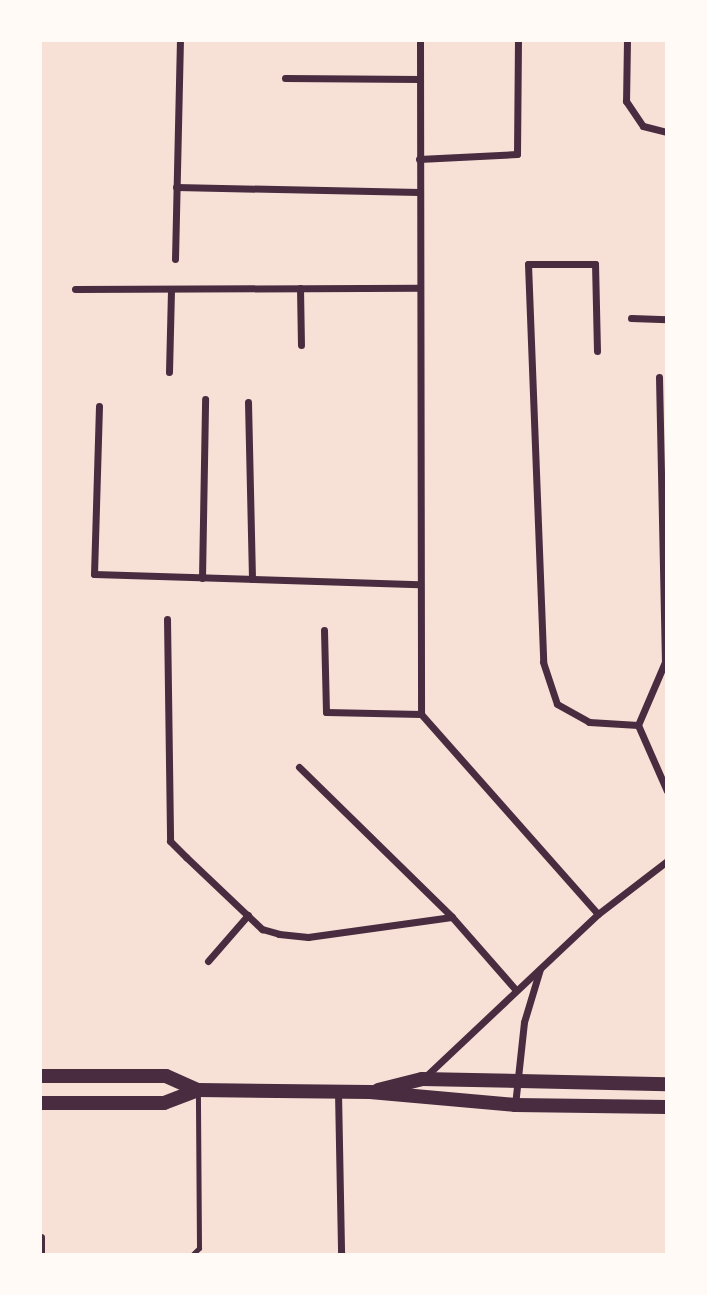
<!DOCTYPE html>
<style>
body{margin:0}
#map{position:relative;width:707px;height:1295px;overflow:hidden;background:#f7e1d7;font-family:"Roboto Condensed",sans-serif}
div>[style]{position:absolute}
.service>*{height:5px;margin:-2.5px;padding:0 2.5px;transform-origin:2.5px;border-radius:2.5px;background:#4a2c40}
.minor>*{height:7px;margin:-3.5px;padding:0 3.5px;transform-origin:3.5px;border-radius:3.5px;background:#4a2c40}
.secondary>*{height:14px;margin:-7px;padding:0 7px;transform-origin:7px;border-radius:7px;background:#4a2c40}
span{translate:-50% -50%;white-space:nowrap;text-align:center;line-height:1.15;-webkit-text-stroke:7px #fffaf5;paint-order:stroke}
.frame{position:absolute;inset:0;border:42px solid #fffaf5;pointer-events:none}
</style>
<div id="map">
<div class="service">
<i style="left:192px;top:1255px;width:10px;rotate:-45deg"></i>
<i style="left:199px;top:1248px;width:155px;rotate:-90.4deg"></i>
</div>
<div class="minor">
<i style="left:420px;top:40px;width:674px;rotate:89.91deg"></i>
<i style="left:421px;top:714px;width:267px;rotate:48.5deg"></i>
<i style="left:627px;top:40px;width:61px;rotate:90.9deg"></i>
<i style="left:626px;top:101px;width:30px;rotate:56deg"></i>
<i style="left:643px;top:126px;width:25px;rotate:14deg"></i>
<i style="left:285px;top:78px;width:135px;rotate:0.4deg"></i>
<i style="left:419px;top:159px;width:98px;rotate:-2.9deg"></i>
<i style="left:517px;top:154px;width:114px;rotate:-89.5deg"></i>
<i style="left:176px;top:187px;width:243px;rotate:1.2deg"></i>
<i style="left:175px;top:259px;width:219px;rotate:-88.7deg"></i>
<i style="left:300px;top:288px;width:57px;rotate:89deg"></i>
<i style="left:75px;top:289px;width:344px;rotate:-0.2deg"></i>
<i style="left:631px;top:318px;width:36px;rotate:2deg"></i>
<i style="left:597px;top:351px;width:87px;rotate:-91.3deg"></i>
<i style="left:595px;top:264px;width:67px;rotate:180deg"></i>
<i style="left:528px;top:264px;width:398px;rotate:87.8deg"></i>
<i style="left:543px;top:662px;width:44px;rotate:71.6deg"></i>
<i style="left:557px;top:704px;width:37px;rotate:29deg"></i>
<i style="left:589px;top:722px;width:49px;rotate:3.5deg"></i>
<i style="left:169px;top:372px;width:83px;rotate:-88.6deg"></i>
<i style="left:659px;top:377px;width:285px;rotate:88.8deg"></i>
<i style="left:665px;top:662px;width:69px;rotate:113.2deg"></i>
<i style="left:638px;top:725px;width:72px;rotate:66.3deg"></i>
<i style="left:248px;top:402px;width:177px;rotate:88.7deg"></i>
<i style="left:99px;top:406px;width:168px;rotate:91.7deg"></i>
<i style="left:94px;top:574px;width:325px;rotate:1.8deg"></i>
<i style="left:202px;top:578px;width:179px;rotate:-89deg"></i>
<i style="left:167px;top:619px;width:222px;rotate:89.2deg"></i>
<i style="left:170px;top:841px;width:23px;rotate:45deg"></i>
<i style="left:186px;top:857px;width:105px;rotate:43.5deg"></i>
<i style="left:262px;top:929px;width:18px;rotate:16deg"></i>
<i style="left:279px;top:934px;width:29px;rotate:6deg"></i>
<i style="left:308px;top:937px;width:145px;rotate:-7.9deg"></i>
<i style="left:324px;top:630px;width:82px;rotate:88.6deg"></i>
<i style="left:326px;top:712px;width:95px;rotate:1.2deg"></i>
<i style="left:299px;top:767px;width:214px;rotate:44.4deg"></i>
<i style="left:452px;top:917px;width:96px;rotate:48.8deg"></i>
<i style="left:208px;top:961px;width:61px;rotate:-49deg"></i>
<i style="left:425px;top:1077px;width:238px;rotate:-43.3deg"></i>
<i style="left:598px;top:914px;width:87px;rotate:-37.5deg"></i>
<i style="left:338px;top:1092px;width:163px;rotate:88.9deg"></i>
<i style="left:515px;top:1105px;width:83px;rotate:-83.8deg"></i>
<i style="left:524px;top:1022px;width:55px;rotate:-73.2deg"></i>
<i style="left:41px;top:1237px;width:18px;rotate:90deg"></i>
</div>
<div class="secondary">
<i style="left:40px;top:1076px;width:126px"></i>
<i style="left:166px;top:1076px;width:35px;rotate:24deg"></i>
<i style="left:378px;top:1090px;width:45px;rotate:-14deg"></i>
<i style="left:422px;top:1079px;width:245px;rotate:1.2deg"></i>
<i style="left:40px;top:1103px;width:124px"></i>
<i style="left:164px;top:1103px;width:36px;rotate:-21deg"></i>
<i style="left:198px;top:1090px;width:172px;rotate:0.7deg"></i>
<i style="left:370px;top:1092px;width:146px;rotate:5.1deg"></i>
<i style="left:515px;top:1105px;width:152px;rotate:0.8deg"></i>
</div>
<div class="frame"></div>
</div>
